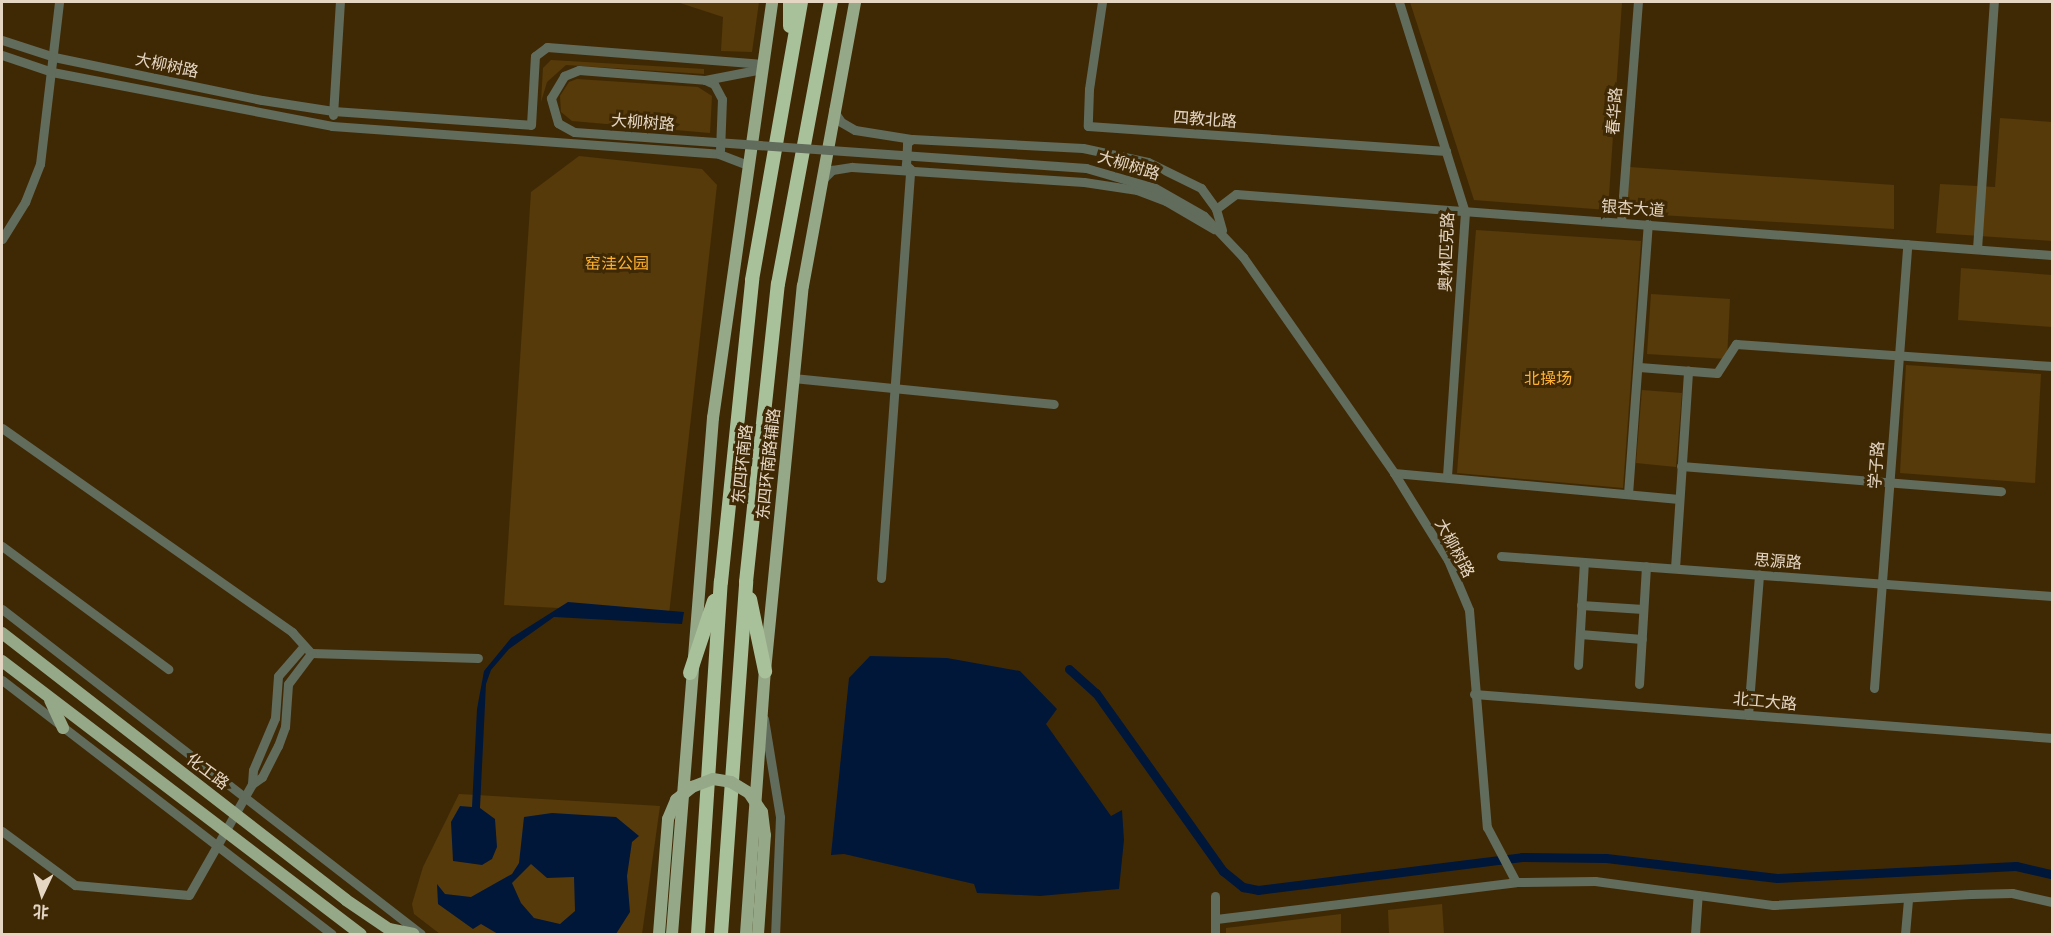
<!DOCTYPE html>
<meta charset="utf-8">
<style>
body{margin:0}
#map{position:relative;width:2054px;height:936px;overflow:hidden;background:#3f2905;font-family:Ubuntu,"Noto Sans SC",sans-serif}
div>[style]{position:absolute}
.green>*{inset:0;background:#573a0a}
.water>*{inset:0;background:#00173a}
.canal>*{height:9px;margin:-4.5px;padding:0 4.5px;transform-origin:4.5px;border-radius:4.5px;background:#00173a}
.minor>*{height:9px;margin:-4.5px;padding:0 4.5px;transform-origin:4.5px;border-radius:4.5px;background:#626c5c}
.major>*{height:12px;margin:-6px;padding:0 6px;transform-origin:6px;border-radius:6px;background:#95a989}
.highway>*{height:14px;margin:-7px;padding:0 7px;transform-origin:7px;border-radius:7px;background:#a9c19b}
.minor-bridge>*{height:9px;margin:-4.5px;padding:0 4.5px;transform-origin:4.5px;border-radius:4.5px;background:#626c5c}
.major-bridge>*{height:12px;margin:-6px;padding:0 6px;transform-origin:6px;border-radius:6px;background:#95a989}
span{translate:-50% -50%;white-space:nowrap;text-align:center;line-height:1.15;-webkit-text-stroke:6px #3f2905;paint-order:stroke}
.street-label{font-size:16px;color:#e5d6c4}
.park-label{font-size:16px;color:#ffb232}
.frame{position:absolute;inset:0;border:3px solid #e5d6c4;pointer-events:none}
.north{position:absolute;left:12px;top:864px;width:60px;height:60px;-webkit-text-stroke:4px #3f2905;paint-order:stroke;rotate:184deg;font-size:16px;font-weight:700;line-height:24px;text-align:center;color:#e5d6c4}
.north::after{content:'';display:block;margin:auto;width:21px;height:27px;background:#e5d6c4;clip-path:polygon(50% 0,100% 100%,50% 72%,0 100%)}
</style>
<div id="map">
<div class="green">
<i style="clip-path:polygon(677px 2px,759px 2px,752px 52px,721px 51px,723px 17px)"></i>
<i style="clip-path:polygon(1410px 2px,1622px 2px,1608px 210px,1474px 200px)"></i>
<i style="clip-path:polygon(551px 60px,704px 69px,704px 74px,566px 65px,547px 82px,541px 102px,543px 68px)"></i>
<i style="clip-path:polygon(577px 79px,698px 87px,712px 96px,710px 133px,572px 121px,561px 112px,560px 96px,569px 82px)"></i>
<i style="clip-path:polygon(2000px 118px,2052px 122px,2052px 241px,1936px 233px,1940px 184px,1995px 187px)"></i>
<i style="clip-path:polygon(579px 156px,702px 169px,717px 185px,669px 614px,504px 605px,531px 192px)"></i>
<i style="clip-path:polygon(1629px 167px,1894px 185px,1894px 229px,1627px 213px)"></i>
<i style="clip-path:polygon(1476px 230px,1641px 241px,1623px 488px,1457px 473px)"></i>
<i style="clip-path:polygon(1961px 268px,2052px 275px,2052px 327px,1958px 320px)"></i>
<i style="clip-path:polygon(1651px 294px,1730px 299px,1727px 359px,1647px 354px)"></i>
<i style="clip-path:polygon(1906px 365px,2041px 374px,2035px 483px,1900px 473px)"></i>
<i style="clip-path:polygon(1642px 390px,1682px 393px,1676px 467px,1636px 463px)"></i>
<i style="clip-path:polygon(459px 794px,660px 806px,642px 934px,440px 934px,414px 914px,412px 904px,423px 867px)"></i>
<i style="clip-path:polygon(1442px 904px,1444px 934px,1389px 934px,1388px 910px)"></i>
<i style="clip-path:polygon(1341px 914px,1341px 934px,1226px 934px,1226px 928px)"></i>
</div>
<div class="water">
<i style="clip-path:polygon(568px 602px,684px 612px,682px 624px,554px 617px,509px 649px,491px 670px,486px 684px,480px 808px,495px 819px,497px 847px,492px 859px,482px 865px,453px 861px,451px 822px,460px 806px,472px 807px,477px 709px,484px 671px,511px 638px)"></i>
<i style="clip-path:polygon(870px 656px,947px 658px,1020px 671px,1057px 709px,1046px 724px,1111px 816px,1122px 810px,1124px 840px,1119px 889px,1040px 896px,977px 893px,974px 884px,844px 854px,831px 855px,849px 678px)"></i>
<i style="clip-path:polygon(evenodd,552px 813px,616px 817px,639px 836px,632px 842px,627px 876px,630px 912px,616px 934px,498px 934px,481px 924px,473px 929px,438px 904px,437px 884px,445px 894px,471px 897px,512px 874px,519px 863px,524px 817px,552px 813px,531px 864px,547px 878px,574px 877px,575px 911px,560px 924px,534px 918px,521px 903px,512px 883px,531px 864px)"></i>
</div>
<div class="canal">
<i style="left:1069px;top:669px;width:36px;rotate:42deg"></i>
<i style="left:1096px;top:693px;width:219px;rotate:54.5deg"></i>
<i style="left:1223px;top:871px;width:26px;rotate:39deg"></i>
<i style="left:1243px;top:887px;width:15px;rotate:11deg"></i>
<i style="left:1258px;top:890px;width:266px;rotate:-7.1deg"></i>
<i style="left:1522px;top:857px;width:84px;rotate:0.7deg"></i>
<i style="left:1606px;top:858px;width:172px;rotate:6.7deg"></i>
<i style="left:1777px;top:878px;width:239px;rotate:-2.9deg"></i>
<i style="left:2016px;top:866px;width:37px;rotate:13deg"></i>
</div>
<div class="minor">
<i style="left:1102px;top:2px;width:88px;rotate:98.5deg"></i>
<i style="left:1089px;top:89px;width:37px;rotate:92deg"></i>
<i style="left:1088px;top:126px;width:359px;rotate:4deg"></i>
<i style="left:1399px;top:2px;width:220px;rotate:72.6deg"></i>
<i style="left:1465px;top:212px;width:266px;rotate:93.9deg"></i>
<i style="left:2px;top:40px;width:55px;rotate:18.1deg"></i>
<i style="left:54px;top:57px;width:212px;rotate:11.7deg"></i>
<i style="left:262px;top:100px;width:72px;rotate:8.8deg"></i>
<i style="left:333px;top:111px;width:198px;rotate:4deg"></i>
<i style="left:531px;top:125px;width:69px;rotate:-86.7deg"></i>
<i style="left:535px;top:56px;width:15px;rotate:-37deg"></i>
<i style="left:547px;top:47px;width:217px;rotate:4.5deg"></i>
<i style="left:2px;top:55px;width:53px;rotate:18.8deg"></i>
<i style="left:52px;top:72px;width:285px;rotate:10.9deg"></i>
<i style="left:332px;top:126px;width:388px;rotate:4.1deg"></i>
<i style="left:719px;top:154px;width:30px;rotate:21deg"></i>
<i style="left:705px;top:80px;width:10px;rotate:24deg"></i>
<i style="left:714px;top:84px;width:17px;rotate:62deg"></i>
<i style="left:722px;top:99px;width:51px;rotate:92.2deg"></i>
<i style="left:833px;top:110px;width:14px;rotate:56deg"></i>
<i style="left:841px;top:122px;width:16px;rotate:30deg"></i>
<i style="left:855px;top:130px;width:58px;rotate:9deg"></i>
<i style="left:912px;top:139px;width:171px;rotate:3deg"></i>
<i style="left:1083px;top:148px;width:66px;rotate:12.2deg"></i>
<i style="left:1148px;top:162px;width:59px;rotate:26.1deg"></i>
<i style="left:1201px;top:188px;width:26px;rotate:54deg"></i>
<i style="left:1216px;top:209px;width:22px;rotate:74deg"></i>
<i style="left:333px;top:115px;width:113px;rotate:-86.5deg"></i>
<i style="left:701px;top:141px;width:127px;rotate:-175.9deg"></i>
<i style="left:574px;top:132px;width:18px;rotate:-151deg"></i>
<i style="left:558px;top:123px;width:26px;rotate:-106deg"></i>
<i style="left:551px;top:98px;width:26px;rotate:-59deg"></i>
<i style="left:564px;top:76px;width:16px;rotate:-22deg"></i>
<i style="left:579px;top:70px;width:126px;rotate:4.5deg"></i>
<i style="left:705px;top:80px;width:58px;rotate:-10.9deg"></i>
<i style="left:823px;top:179px;width:13px;rotate:-45deg"></i>
<i style="left:832px;top:170px;width:20px;rotate:-9deg"></i>
<i style="left:852px;top:167px;width:232px;rotate:3.7deg"></i>
<i style="left:1084px;top:182px;width:54px;rotate:8.6deg"></i>
<i style="left:1137px;top:190px;width:31px;rotate:21deg"></i>
<i style="left:1166px;top:201px;width:56px;rotate:30.3deg"></i>
<i style="left:1155px;top:188px;width:56px;rotate:29.7deg"></i>
<i style="left:1204px;top:216px;width:57px;rotate:46.4deg"></i>
<i style="left:1243px;top:257px;width:264px;rotate:55deg"></i>
<i style="left:1394px;top:473px;width:102px;rotate:58.2deg"></i>
<i style="left:1448px;top:560px;width:54px;rotate:67.2deg"></i>
<i style="left:1469px;top:610px;width:218px;rotate:85.3deg"></i>
<i style="left:1487px;top:827px;width:62px;rotate:62.2deg"></i>
<i style="left:1216px;top:209px;width:25px;rotate:-37deg"></i>
<i style="left:1236px;top:194px;width:818px;rotate:4.28deg"></i>
<i style="left:1621px;top:222px;width:221px;rotate:-85.6deg"></i>
<i style="left:2px;top:239px;width:44px;rotate:-58.1deg"></i>
<i style="left:25px;top:202px;width:41px;rotate:-68.5deg"></i>
<i style="left:40px;top:164px;width:163px;rotate:-83.3deg"></i>
<i style="left:1977px;top:249px;width:248px;rotate:-86.1deg"></i>
<i style="left:1639px;top:367px;width:78px;rotate:4.4deg"></i>
<i style="left:1717px;top:373px;width:35px;rotate:-57deg"></i>
<i style="left:1736px;top:344px;width:317px;rotate:4deg"></i>
<i style="left:793px;top:378px;width:262px;rotate:5.7deg"></i>
<i style="left:2px;top:428px;width:355px;rotate:35.1deg"></i>
<i style="left:292px;top:632px;width:28px;rotate:48deg"></i>
<i style="left:311px;top:653px;width:167px;rotate:1.7deg"></i>
<i style="left:1681px;top:466px;width:321px;rotate:4.5deg"></i>
<i style="left:1394px;top:473px;width:286px;rotate:5.2deg"></i>
<i style="left:1628px;top:494px;width:271px;rotate:-85.8deg"></i>
<i style="left:2px;top:546px;width:207px;rotate:36.5deg"></i>
<i style="left:1501px;top:556px;width:552px;rotate:4.15deg"></i>
<i style="left:1675px;top:568px;width:198px;rotate:-86.2deg"></i>
<i style="left:881px;top:578px;width:410px;rotate:-85.9deg"></i>
<i style="left:910px;top:169px;width:6px;rotate:-135deg"></i>
<i style="left:906px;top:165px;width:22px;rotate:-87deg"></i>
<i style="left:907px;top:143px;width:6px;rotate:-39deg"></i>
<i style="left:1581px;top:605px;width:62px;rotate:3.7deg"></i>
<i style="left:2px;top:609px;width:530px;rotate:37.8deg"></i>
<i style="left:1580px;top:634px;width:62px;rotate:4.6deg"></i>
<i style="left:1578px;top:665px;width:103px;rotate:-86.7deg"></i>
<i style="left:2px;top:680px;width:416px;rotate:37.6deg"></i>
<i style="left:1639px;top:684px;width:118px;rotate:-86.6deg"></i>
<i style="left:1874px;top:688px;width:445px;rotate:-85.7deg"></i>
<i style="left:1474px;top:694px;width:580px;rotate:4.35deg"></i>
<i style="left:1748px;top:715px;width:141px;rotate:-85.5deg"></i>
<i style="left:764px;top:719px;width:99px;rotate:80.7deg"></i>
<i style="left:780px;top:817px;width:117px;rotate:92.4deg"></i>
<i style="left:252px;top:784px;width:12px;rotate:-35deg"></i>
<i style="left:262px;top:777px;width:35px;rotate:-63deg"></i>
<i style="left:278px;top:746px;width:20px;rotate:-70deg"></i>
<i style="left:285px;top:727px;width:43px;rotate:-86deg"></i>
<i style="left:288px;top:684px;width:39px;rotate:-53deg"></i>
<i style="left:2px;top:831px;width:91px;rotate:36.5deg"></i>
<i style="left:75px;top:885px;width:114px;rotate:5deg"></i>
<i style="left:189px;top:895px;width:128px;rotate:-60.4deg"></i>
<i style="left:252px;top:784px;width:14px;rotate:-86deg"></i>
<i style="left:253px;top:770px;width:56px;rotate:-67.1deg"></i>
<i style="left:275px;top:718px;width:42px;rotate:-85.9deg"></i>
<i style="left:278px;top:676px;width:38px;rotate:-49deg"></i>
<i style="left:1216px;top:919px;width:302px;rotate:-7deg"></i>
<i style="left:1516px;top:882px;width:79px;rotate:-0.7deg"></i>
<i style="left:1595px;top:881px;width:180px;rotate:7.7deg"></i>
<i style="left:1773px;top:905px;width:198px;rotate:-3.2deg"></i>
<i style="left:1971px;top:894px;width:41px;rotate:-1.4deg"></i>
<i style="left:2012px;top:893px;width:41px;rotate:12.7deg"></i>
<i style="left:1215px;top:934px;width:38px;rotate:-90deg"></i>
<i style="left:1695px;top:934px;width:39px;rotate:-86deg"></i>
<i style="left:1905px;top:934px;width:35px;rotate:-85deg"></i>
</div>
<div class="major">
<i style="left:2px;top:633px;width:435px;rotate:37.8deg"></i>
<i style="left:346px;top:900px;width:60px;rotate:34.2deg"></i>
<i style="left:2px;top:661px;width:451px;rotate:37.3deg"></i>
<i style="left:50px;top:700px;width:31px;rotate:65deg"></i>
<i style="left:390px;top:929px;width:24px;rotate:12deg"></i>
<i style="left:659px;top:934px;width:115px;rotate:-85.5deg"></i>
<i style="left:672px;top:934px;width:518px;rotate:-85.46deg"></i>
<i style="left:713px;top:418px;width:420px;rotate:-81.9deg"></i>
<i style="left:746px;top:934px;width:264px;rotate:-85.9deg"></i>
<i style="left:765px;top:671px;width:387px;rotate:-84.4deg"></i>
<i style="left:803px;top:286px;width:289px;rotate:-79.6deg"></i>
<i style="left:758px;top:934px;width:99px;rotate:-86deg"></i>
</div>
<div class="highway">
<i style="left:790px;top:2px;width:24px;rotate:90deg"></i>
<i style="left:750px;top:599px;width:74px;rotate:78.2deg"></i>
<i style="left:690px;top:673px;width:76px;rotate:-71.6deg"></i>
<i style="left:698px;top:934px;width:353px;rotate:-86.3deg"></i>
<i style="left:721px;top:582px;width:304px;rotate:-84.1deg"></i>
<i style="left:752px;top:280px;width:282px;rotate:-80deg"></i>
<i style="left:721px;top:934px;width:353px;rotate:-85.9deg"></i>
<i style="left:746px;top:582px;width:300px;rotate:-83.9deg"></i>
<i style="left:778px;top:284px;width:287px;rotate:-79.4deg"></i>
</div>
<div class="minor-bridge">
<i style="left:701px;top:141px;width:386px;rotate:4deg"></i>
<i style="left:1086px;top:168px;width:72px;rotate:16.2deg"></i>
</div>
<div class="major-bridge">
<i style="left:668px;top:819px;width:21px;rotate:-67deg"></i>
<i style="left:676px;top:800px;width:21px;rotate:-39deg"></i>
<i style="left:692px;top:787px;width:22px;rotate:-21deg"></i>
<i style="left:713px;top:779px;width:18px;rotate:9deg"></i>
<i style="left:731px;top:782px;width:21px;rotate:31deg"></i>
<i style="left:749px;top:793px;width:23px;rotate:56deg"></i>
<i style="left:762px;top:812px;width:23px;rotate:83deg"></i>
</div>
<div class="street-label">
<span style="left:167px;top:65px;rotate:12deg">大柳树路</span>
<span style="left:1614px;top:111px;rotate:-86deg">春华路</span>
<span style="left:1205px;top:119px;rotate:4deg">四教北路</span>
<span style="left:643px;top:122px;rotate:4deg">大柳树路</span>
<span style="left:1129px;top:165px;rotate:17deg">大柳树路</span>
<span style="left:1633px;top:208px;rotate:4deg">银杏大道</span>
<span style="left:1446px;top:252px;rotate:-88deg">奥林匹克路</span>
<span style="left:742px;top:464px;rotate:-84deg">东四环南路</span>
<span style="left:768px;top:464px;rotate:-84deg">东四环南路辅路</span>
<span style="left:1876px;top:465px;rotate:-86deg">学子路</span>
<span style="left:1455px;top:548px;rotate:62deg">大柳树路</span>
<span style="left:1778px;top:561px;rotate:4deg">思源路</span>
<span style="left:1765px;top:701px;rotate:5deg">北工大路</span>
<span style="left:208px;top:771px;rotate:37deg">化工路</span>
</div>
<div class="park-label">
<span style="left:617px;top:263px">窑洼公园</span>
<span style="left:1548px;top:378px">北操场</span>
</div>
<div class="frame"></div>
<div class="north">北</div>
</div>
